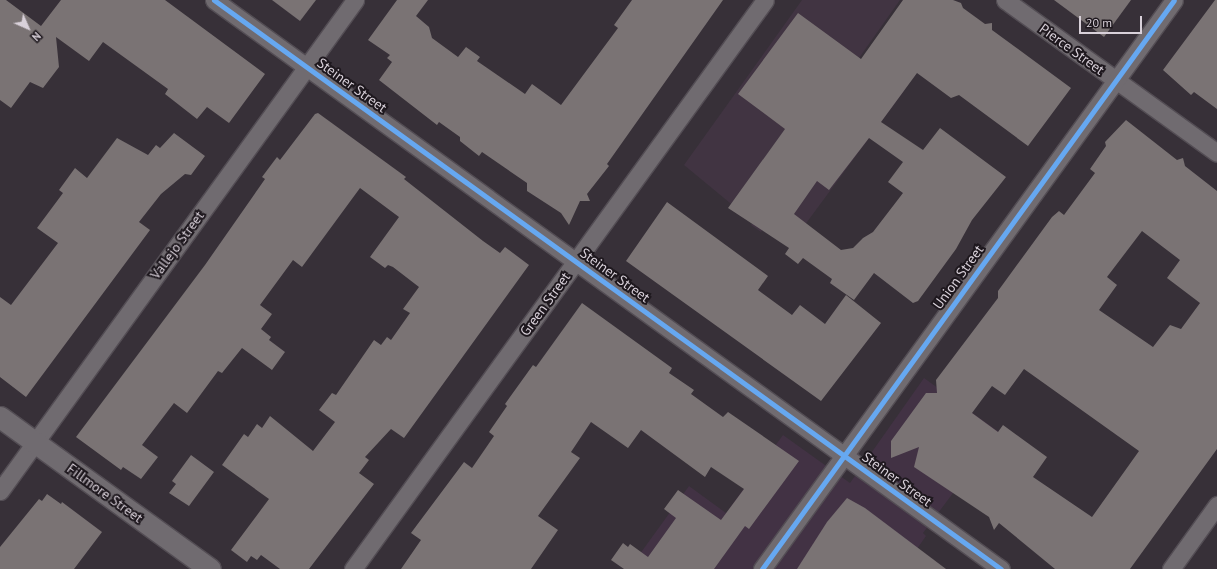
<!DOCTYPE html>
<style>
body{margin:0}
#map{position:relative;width:1217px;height:569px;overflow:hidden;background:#373038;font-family:"PT Sans",sans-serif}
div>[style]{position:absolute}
.built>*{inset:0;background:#423244}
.education>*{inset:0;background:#413442}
.building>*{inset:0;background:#7a7374}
.roads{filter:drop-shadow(1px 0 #534d54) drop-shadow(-1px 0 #534d54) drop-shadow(0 1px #534d54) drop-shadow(0 -1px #534d54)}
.minor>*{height:17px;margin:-8.5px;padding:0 8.5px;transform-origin:8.5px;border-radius:8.5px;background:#706b70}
.tertiary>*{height:21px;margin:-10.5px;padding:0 10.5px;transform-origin:10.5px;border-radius:10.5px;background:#706b70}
.cycleway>*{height:5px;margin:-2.5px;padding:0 2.5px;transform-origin:2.5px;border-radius:2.5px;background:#66a8f1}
span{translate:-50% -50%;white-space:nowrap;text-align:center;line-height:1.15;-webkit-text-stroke:4px #1e181e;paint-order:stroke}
.street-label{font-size:14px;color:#d9d1da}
.north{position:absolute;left:8px;top:8px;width:40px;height:40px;-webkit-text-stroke:3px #1e181e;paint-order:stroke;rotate:135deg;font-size:11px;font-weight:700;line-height:16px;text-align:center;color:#d9d1da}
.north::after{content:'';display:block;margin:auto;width:14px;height:18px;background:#d9d1da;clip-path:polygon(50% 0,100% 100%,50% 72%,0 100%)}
.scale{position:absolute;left:1079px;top:16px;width:63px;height:18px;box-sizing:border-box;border:2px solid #d9d1da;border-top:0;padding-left:5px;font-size:12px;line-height:14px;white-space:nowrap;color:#d9d1da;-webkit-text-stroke:3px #1e181e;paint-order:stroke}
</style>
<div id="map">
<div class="built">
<i style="clip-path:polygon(924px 378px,999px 432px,923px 533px,926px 536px,903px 569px,629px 569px,689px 486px,726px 513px,783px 435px,850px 483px)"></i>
</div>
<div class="education">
<i style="clip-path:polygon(802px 0,900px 0,859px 58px,904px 91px,790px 245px,765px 227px,761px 232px,751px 225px,753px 222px,684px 165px)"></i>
</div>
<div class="building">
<i style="clip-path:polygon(0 0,6px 0,41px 26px,61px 0,165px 0,265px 74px,229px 123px,207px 107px,197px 119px,165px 94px,168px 89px,103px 42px,89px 61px,56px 37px,59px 67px,43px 88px,30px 82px,11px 108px,0 100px)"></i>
<i style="clip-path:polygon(272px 0,316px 0,300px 21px)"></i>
<i style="clip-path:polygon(397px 0,428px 0,416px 16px,429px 27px,432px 38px,458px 57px,466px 47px,480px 57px,477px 61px,525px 94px,532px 84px,561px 105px,618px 28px,614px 25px,632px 0,723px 0,607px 164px,609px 166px,587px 194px,590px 201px,580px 201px,569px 225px,561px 213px,527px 191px,527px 183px,482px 152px,479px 156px,460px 141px,460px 137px,439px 122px,437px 125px,379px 80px,392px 62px,387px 58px,390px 55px,368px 40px)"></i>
<i style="clip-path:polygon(evenodd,903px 0,953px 0,961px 3px,963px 8px,985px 24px,992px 23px,992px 30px,1071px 88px,1028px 146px,959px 95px,951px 98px,917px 73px,881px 122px,923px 150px,940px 128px,1006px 177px,972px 220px,956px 249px,918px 301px,913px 303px,874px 273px,854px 300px,830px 283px,832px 279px,803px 258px,798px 264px,785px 254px,789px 248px,728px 208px,785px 129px,738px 94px,798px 13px,861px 59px,903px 0,869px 138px,903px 162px,888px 182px,903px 193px,873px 232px,863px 238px,853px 248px,841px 250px,794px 214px,817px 181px,829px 190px,869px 138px)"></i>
<i style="clip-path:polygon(1054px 0,1131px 0,1104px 37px)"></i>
<i style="clip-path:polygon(1215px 0,1217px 0,1217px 109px,1194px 92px,1191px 95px,1163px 70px)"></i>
<i style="clip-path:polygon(318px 113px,406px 177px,404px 179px,483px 241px,500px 253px,505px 247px,529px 265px,404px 438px,391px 429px,365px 457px,369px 460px,359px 473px,374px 484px,309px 569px,280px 569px,261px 555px,257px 560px,251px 556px,247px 562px,231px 550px,269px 499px,222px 465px,244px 434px,248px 437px,257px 424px,262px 428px,270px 416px,313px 451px,335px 422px,319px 410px,332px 393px,336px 395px,374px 340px,381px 345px,387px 337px,391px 340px,410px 313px,403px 309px,419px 287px,393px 267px,388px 265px,385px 268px,370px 257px,399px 217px,360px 188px,302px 267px,293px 260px,260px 305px,272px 314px,261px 329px,271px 337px,269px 340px,285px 352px,272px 370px,242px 348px,222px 373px,218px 371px,187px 413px,174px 403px,142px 445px,158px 457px,141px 479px,123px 467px,121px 470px,76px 437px,205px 265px,265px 179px,262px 177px,277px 157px,280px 160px,315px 114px)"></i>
<i style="clip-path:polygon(evenodd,1126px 120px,1177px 160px,1183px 158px,1185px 166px,1217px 191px,1217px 449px,1130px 569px,1055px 569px,999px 523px,994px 530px,989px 517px,914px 467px,919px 447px,891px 458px,891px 441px,926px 393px,937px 393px,936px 380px,998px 298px,998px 291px,1052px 217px,1059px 211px,1064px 215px,1095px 173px,1090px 169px,1106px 146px,1105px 142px,1126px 120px,1142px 231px,1180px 260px,1167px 278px,1200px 303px,1181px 329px,1170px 325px,1153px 347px,1099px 310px,1117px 285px,1107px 277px,1142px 231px,1126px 120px,1024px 369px,1139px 451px,1092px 517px,1033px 477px,1047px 457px,1003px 425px,998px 432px,972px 413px,992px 386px,1005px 395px,1024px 369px)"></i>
<i style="clip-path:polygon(174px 133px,205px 156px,191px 175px,185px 174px,161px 194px,139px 222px,150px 230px,26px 397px,0 377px,0 297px,11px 305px,58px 243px,37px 228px,63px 193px,59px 190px,75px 168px,87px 178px,117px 138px,148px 155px,156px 145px,160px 148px)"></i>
<i style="clip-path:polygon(667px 202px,768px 276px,758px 290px,792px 315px,800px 305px,825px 324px,846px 295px,881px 323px,821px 401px,626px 261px)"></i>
<i style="clip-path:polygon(582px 303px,672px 368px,669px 373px,694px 390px,691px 394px,723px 417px,728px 412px,799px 461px,749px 529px,745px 526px,714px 569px,624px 569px,611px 560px,623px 543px,628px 547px,630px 544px,648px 557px,676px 518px,664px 509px,678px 490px,721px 520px,744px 489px,711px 467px,705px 477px,641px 430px,628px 448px,591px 422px,571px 452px,580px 458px,538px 516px,558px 530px,531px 569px,401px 569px,421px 540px,411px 533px,464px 462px,472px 468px,494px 436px,489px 432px,507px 406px,505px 404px,533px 365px,536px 367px)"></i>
<i style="clip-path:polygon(191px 455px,214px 472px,189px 506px,169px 493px,176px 484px,172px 481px)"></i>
<i style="clip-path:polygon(47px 494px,61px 504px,62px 502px,102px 532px,74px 569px,0 569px,0 547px,39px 499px,42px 501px)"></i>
<i style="clip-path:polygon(847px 498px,865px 508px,946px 569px,797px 569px,827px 522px)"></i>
</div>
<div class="roads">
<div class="minor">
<i style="left:214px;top:0;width:971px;rotate:35.87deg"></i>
<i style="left:1005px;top:0;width:261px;rotate:35.8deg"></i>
<i style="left:0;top:491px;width:606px;rotate:-54.13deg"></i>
<i style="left:353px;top:569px;width:702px;rotate:-54.09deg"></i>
<i style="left:762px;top:569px;width:702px;rotate:-54.09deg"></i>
<i style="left:1171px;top:569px;width:79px;rotate:-54.3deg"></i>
</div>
<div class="tertiary">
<i style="left:0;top:417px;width:259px;rotate:35.9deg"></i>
</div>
</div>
<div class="cycleway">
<i style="left:214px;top:0;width:971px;rotate:35.87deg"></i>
<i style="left:762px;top:569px;width:702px;rotate:-54.09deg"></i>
</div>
<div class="street-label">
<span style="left:1072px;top:49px;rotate:36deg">Pierce Street</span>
<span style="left:352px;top:85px;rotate:36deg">Steiner Street</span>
<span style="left:177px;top:245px;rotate:-54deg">Vallejo Street</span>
<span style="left:615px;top:275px;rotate:36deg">Steiner Street</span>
<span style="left:958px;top:277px;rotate:-54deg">Union Street</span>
<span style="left:545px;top:304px;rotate:-54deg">Green Street</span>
<span style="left:897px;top:479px;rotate:36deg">Steiner Street</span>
<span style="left:105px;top:493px;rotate:36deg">Fillmore Street</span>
</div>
<div class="north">N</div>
<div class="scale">20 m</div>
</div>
